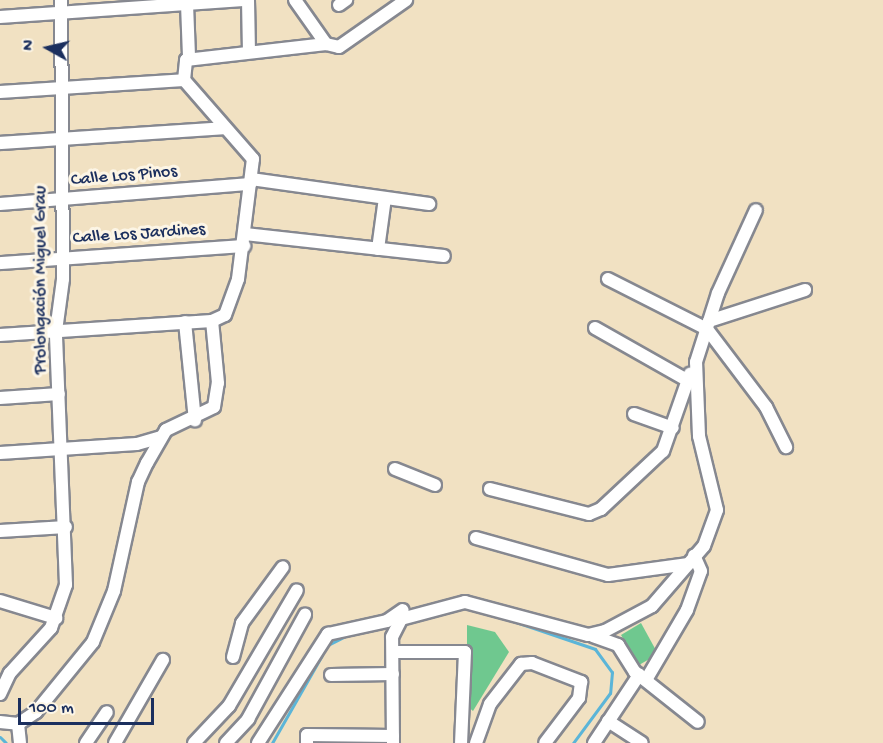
<!DOCTYPE html>
<meta charset="utf-8">
<style>
body{margin:0}
#map{position:relative;width:883px;height:743px;overflow:hidden;background:#f1e1c2;font-family:"Gochi Hand",sans-serif}
div>[style]{position:absolute}
.green>*{inset:0;background:#6fc88f}
.stream>*{height:3px;margin:-1.5px;padding:0 1.5px;transform-origin:1.5px;border-radius:1.5px;background:#5bb5d8}
.roads{filter:drop-shadow(2px 0 #868890) drop-shadow(-2px 0 #868890) drop-shadow(0 2px #868890) drop-shadow(0 -2px #868890)}
.minor>*{height:12px;margin:-6px;padding:0 6px;transform-origin:6px;border-radius:6px;background:#fff}
span{translate:-50% -50%;white-space:nowrap;text-align:center;line-height:1.15;-webkit-text-stroke:6px #fcf5e5;paint-order:stroke}
.street-label{font-size:18px;color:#1b2f5e}
.north{position:absolute;left:18px;top:18px;width:60px;height:60px;-webkit-text-stroke:4px #fcf5e5;paint-order:stroke;rotate:278deg;font-size:16px;font-weight:700;line-height:24px;text-align:center;color:#1b2f5e}
.north::after{content:'';display:block;margin:auto;width:21px;height:27px;background:#1b2f5e;clip-path:polygon(50% 0,100% 100%,50% 72%,0 100%)}
.scale{position:absolute;left:18px;top:698px;width:136px;height:27px;box-sizing:border-box;border:3px solid #1b2f5e;border-top:0;padding-left:8px;font-size:18px;line-height:21px;white-space:nowrap;color:#1b2f5e;-webkit-text-stroke:4px #fcf5e5;paint-order:stroke}
</style>
<div id="map">
<div class="green">
<i style="clip-path:polygon(641px 623px,658px 654px,639px 665px,621px 635px)"></i>
<i style="clip-path:polygon(467px 625px,495px 632px,509px 652px,473px 711px,467px 706px)"></i>
</div>
<div class="stream">
<i style="left:510px;top:620px;width:90px;rotate:18.8deg"></i>
<i style="left:595px;top:649px;width:29px;rotate:54deg"></i>
<i style="left:612px;top:672px;width:21px;rotate:95deg"></i>
<i style="left:610px;top:693px;width:62px;rotate:126.5deg"></i>
<i style="left:326px;top:646px;width:27px;rotate:-27deg"></i>
<i style="left:0;top:737px;width:8px;rotate:45deg"></i>
<i style="left:272px;top:743px;width:101px;rotate:-60.4deg"></i>
</div>
<div class="roads">
<div class="minor">
<i style="left:248px;top:0;width:51px;rotate:88.9deg"></i>
<i style="left:295px;top:0;width:54px;rotate:54.8deg"></i>
<i style="left:187px;top:4px;width:52px;rotate:87.8deg"></i>
<i style="left:339px;top:5px;width:9px;rotate:-36deg"></i>
<i style="left:0;top:17px;width:244px;rotate:-4deg"></i>
<i style="left:0;top:92px;width:184px;rotate:-3.7deg"></i>
<i style="left:0;top:143px;width:225px;rotate:-3.8deg"></i>
<i style="left:251px;top:179px;width:180px;rotate:8deg"></i>
<i style="left:0;top:204px;width:251px;rotate:-4.6deg"></i>
<i style="left:245px;top:234px;width:200px;rotate:6.3deg"></i>
<i style="left:378px;top:249px;width:51px;rotate:-82.2deg"></i>
<i style="left:0;top:263px;width:245px;rotate:-4deg"></i>
<i style="left:608px;top:279px;width:111px;rotate:26.8deg"></i>
<i style="left:707px;top:329px;width:98px;rotate:52.9deg"></i>
<i style="left:766px;top:407px;width:45px;rotate:63.4deg"></i>
<i style="left:709px;top:321px;width:101px;rotate:-17.9deg"></i>
<i style="left:185px;top:322px;width:99px;rotate:84.2deg"></i>
<i style="left:595px;top:328px;width:106px;rotate:29.5deg"></i>
<i style="left:0;top:335px;width:212px;rotate:-3.8deg"></i>
<i style="left:212px;top:321px;width:14px;rotate:-25deg"></i>
<i style="left:225px;top:315px;width:38px;rotate:-70deg"></i>
<i style="left:238px;top:279px;width:121px;rotate:-82.9deg"></i>
<i style="left:253px;top:159px;width:105px;rotate:-131.1deg"></i>
<i style="left:184px;top:80px;width:20px;rotate:-84deg"></i>
<i style="left:186px;top:60px;width:141px;rotate:-6.5deg"></i>
<i style="left:326px;top:44px;width:13px;rotate:13deg"></i>
<i style="left:339px;top:47px;width:82px;rotate:-35deg"></i>
<i style="left:0;top:398px;width:59px;rotate:-3.9deg"></i>
<i style="left:634px;top:414px;width:41px;rotate:19.7deg"></i>
<i style="left:0;top:453px;width:137px;rotate:-3.8deg"></i>
<i style="left:137px;top:444px;width:25px;rotate:-16deg"></i>
<i style="left:395px;top:469px;width:43px;rotate:21.8deg"></i>
<i style="left:490px;top:489px;width:102px;rotate:14.2deg"></i>
<i style="left:589px;top:514px;width:13px;rotate:-23deg"></i>
<i style="left:601px;top:509px;width:85px;rotate:-43.1deg"></i>
<i style="left:663px;top:451px;width:82px;rotate:-70.7deg"></i>
<i style="left:0;top:531px;width:66px;rotate:-3.5deg"></i>
<i style="left:476px;top:538px;width:137px;rotate:15.7deg"></i>
<i style="left:608px;top:575px;width:81px;rotate:-7.8deg"></i>
<i style="left:0;top:601px;width:59px;rotate:16.9deg"></i>
<i style="left:593px;top:636px;width:27px;rotate:20deg"></i>
<i style="left:618px;top:645px;width:32px;rotate:58deg"></i>
<i style="left:635px;top:672px;width:80px;rotate:38.4deg"></i>
<i style="left:393px;top:652px;width:72px"></i>
<i style="left:465px;top:652px;width:91px;rotate:92.5deg"></i>
<i style="left:233px;top:657px;width:35px;rotate:-75deg"></i>
<i style="left:242px;top:623px;width:69px;rotate:-53.8deg"></i>
<i style="left:331px;top:675px;width:62px;rotate:-0.9deg"></i>
<i style="left:646px;top:680px;width:81px;rotate:-59.6deg"></i>
<i style="left:687px;top:610px;width:41px;rotate:-70.3deg"></i>
<i style="left:701px;top:571px;width:17px;rotate:-114deg"></i>
<i style="left:0;top:694px;width:23px;rotate:-65deg"></i>
<i style="left:10px;top:673px;width:61px;rotate:-47.7deg"></i>
<i style="left:51px;top:628px;width:46px;rotate:-70.8deg"></i>
<i style="left:66px;top:585px;width:254px;rotate:-92.3deg"></i>
<i style="left:56px;top:331px;width:52px;rotate:-82.3deg"></i>
<i style="left:63px;top:279px;width:279px;rotate:-90.4deg"></i>
<i style="left:608px;top:721px;width:40px;rotate:32.9deg"></i>
<i style="left:0;top:722px;width:18px;rotate:6deg"></i>
<i style="left:18px;top:724px;width:22px;rotate:-34deg"></i>
<i style="left:36px;top:712px;width:90px;rotate:-50.8deg"></i>
<i style="left:93px;top:642px;width:55px;rotate:-67.6deg"></i>
<i style="left:114px;top:591px;width:112px;rotate:-77.6deg"></i>
<i style="left:138px;top:482px;width:21px;rotate:-65deg"></i>
<i style="left:147px;top:463px;width:38px;rotate:-60deg"></i>
<i style="left:166px;top:430px;width:53px;rotate:-25.6deg"></i>
<i style="left:214px;top:407px;width:24px;rotate:-81deg"></i>
<i style="left:218px;top:383px;width:62px;rotate:-95.5deg"></i>
<i style="left:18px;top:724px;width:19px;rotate:84deg"></i>
<i style="left:86px;top:743px;width:37px;rotate:-56deg"></i>
<i style="left:115px;top:743px;width:96px;rotate:-60deg"></i>
<i style="left:194px;top:743px;width:51px;rotate:-46.6deg"></i>
<i style="left:229px;top:706px;width:134px;rotate:-59.6deg"></i>
<i style="left:226px;top:743px;width:33px;rotate:-47deg"></i>
<i style="left:248px;top:719px;width:119px;rotate:-61.3deg"></i>
<i style="left:258px;top:743px;width:130px;rotate:-57.3deg"></i>
<i style="left:328px;top:634px;width:60px;rotate:-12.4deg"></i>
<i style="left:387px;top:621px;width:19px;rotate:-35deg"></i>
<i style="left:307px;top:743px;width:8px;rotate:-90deg"></i>
<i style="left:307px;top:735px;width:86px;rotate:0.7deg"></i>
<i style="left:393px;top:743px;width:106px;rotate:-90.5deg"></i>
<i style="left:392px;top:637px;width:20px;rotate:-63deg"></i>
<i style="left:401px;top:619px;width:66px;rotate:-14.9deg"></i>
<i style="left:465px;top:602px;width:127px;rotate:15deg"></i>
<i style="left:588px;top:635px;width:17px;rotate:-13deg"></i>
<i style="left:605px;top:631px;width:53px;rotate:-28deg"></i>
<i style="left:652px;top:606px;width:79px;rotate:-49.1deg"></i>
<i style="left:704px;top:546px;width:38px;rotate:-70deg"></i>
<i style="left:717px;top:510px;width:76px;rotate:-103.7deg"></i>
<i style="left:699px;top:436px;width:74px;rotate:-92.3deg"></i>
<i style="left:696px;top:362px;width:72px;rotate:-72.3deg"></i>
<i style="left:718px;top:293px;width:91px;rotate:-65.4deg"></i>
<i style="left:476px;top:743px;width:41px;rotate:-70.3deg"></i>
<i style="left:490px;top:704px;width:51px;rotate:-52.2deg"></i>
<i style="left:521px;top:664px;width:11px;rotate:-5deg"></i>
<i style="left:532px;top:663px;width:53px;rotate:21.2deg"></i>
<i style="left:581px;top:682px;width:16px;rotate:97deg"></i>
<i style="left:579px;top:698px;width:56px;rotate:127.1deg"></i>
<i style="left:594px;top:743px;width:82px;rotate:-56.5deg"></i>
</div>
</div>
<div class="street-label">
<span style="left:124px;top:177px;rotate:-5deg">Calle Los Pinos</span>
<span style="left:139px;top:235px;rotate:-4deg">Calle Los Jardines</span>
<span style="left:42px;top:280px;rotate:-90deg">Prolongación Miguel Grau</span>
</div>
<div class="north">N</div>
<div class="scale">100 m</div>
</div>
